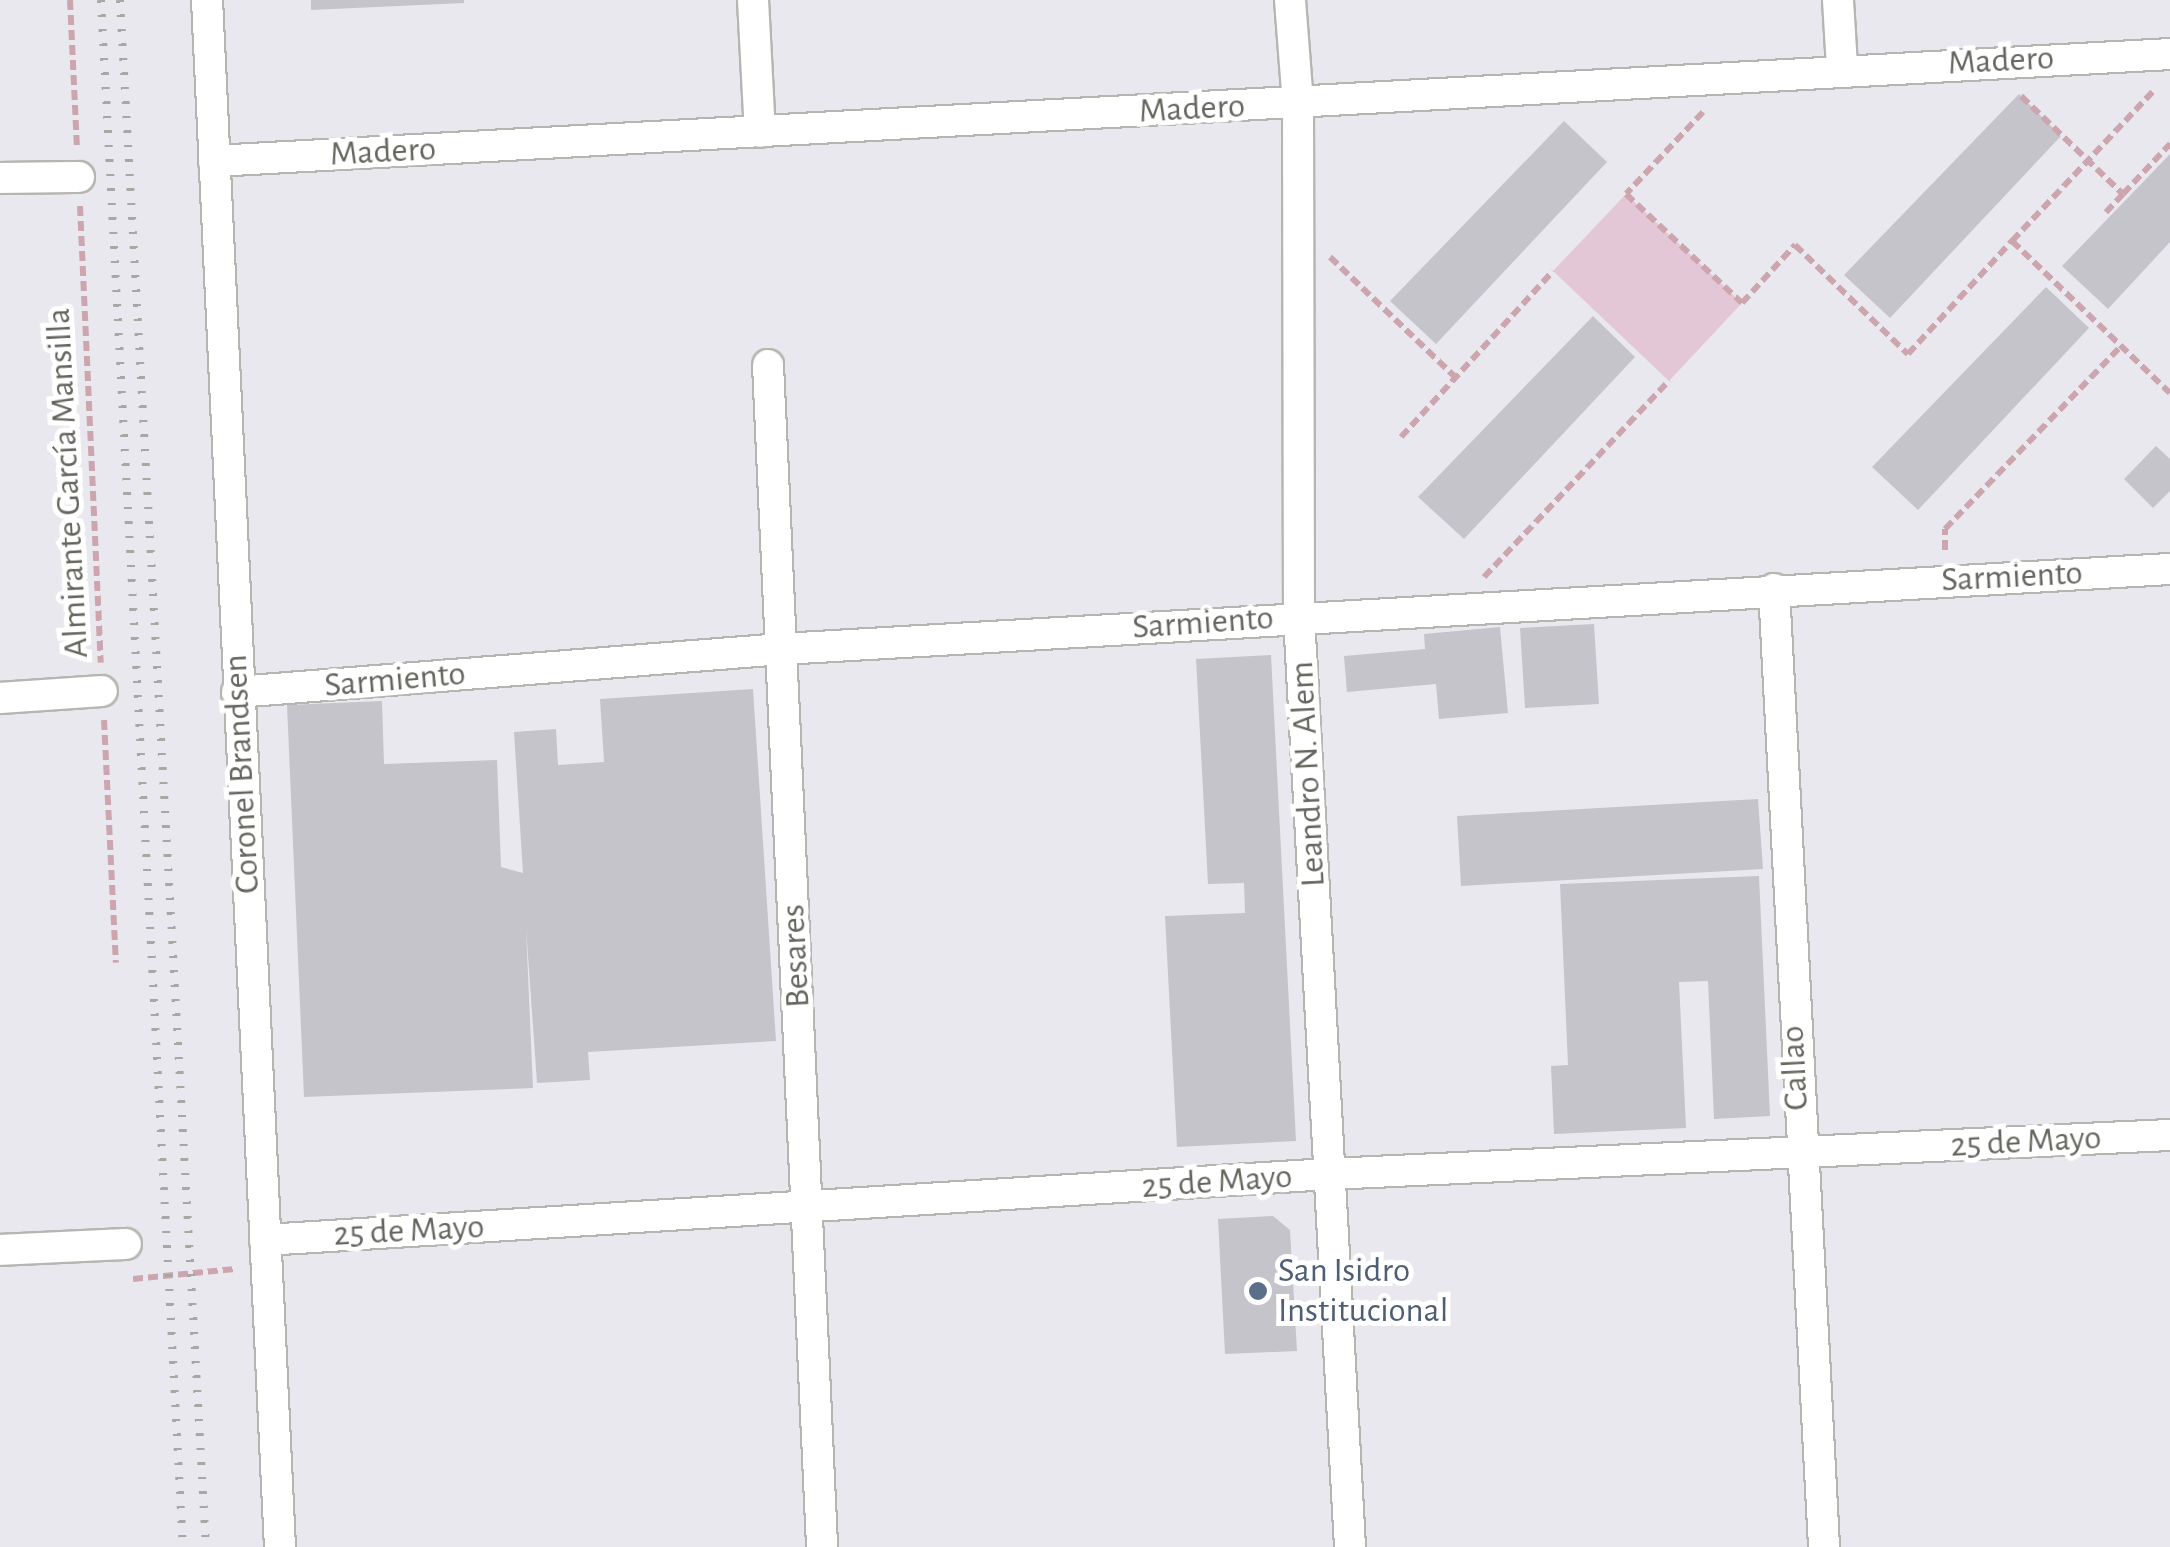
<!DOCTYPE html>
<meta charset="utf-8">
<style>
body{margin:0}
#map{position:relative;width:2170px;height:1547px;overflow:hidden;background:#eae8ef;font-family:"Alegreya Sans",sans-serif}
div>[style]{position:absolute}
.green>*{inset:0;background:#e4c7d6}
.building>*{inset:0;background:#c5c4cb}
.path>*{height:6px;margin-top:-3px;transform-origin:0;background:repeating-linear-gradient(90deg,#cca5af 0 10px,transparent 0 15px)}
.roads{filter:drop-shadow(2px 0 #b5b6b0) drop-shadow(-2px 0 #b5b6b0) drop-shadow(0 2px #b5b6b0) drop-shadow(0 -2px #b5b6b0)}
.minor>*{height:30px;margin:-15px;padding:0 15px;transform-origin:15px;border-radius:15px;background:#fff}
.rail>*{height:8px;margin-top:-4px;transform-origin:0;background:repeating-linear-gradient(90deg,#a7a7a4 0 2.5px,transparent 0 14.5px)}
.dots>*{width:28px;height:28px;translate:-50% -50%;box-sizing:border-box;border:5px solid #fff;border-radius:50%}
span{translate:-50% -50%;white-space:nowrap;text-align:center;line-height:1.15;-webkit-text-stroke:10px #fff;paint-order:stroke}
.street-label{font-size:35px;color:#66665f}
.service-label{font-size:35px;color:#4e5e75}
.left{translate:0 -50%;text-align:left}
</style>
<div id="map">
<div class="green">
<i style="clip-path:polygon(1626px 194px,1742px 303px,1669px 381px,1553px 271px)"></i>
</div>
<div class="building">
<i style="clip-path:polygon(311px 0,464px 0,464px 3px,311px 10px)"></i>
<i style="clip-path:polygon(2019px 94px,2061px 136px,1890px 318px,1844px 275px)"></i>
<i style="clip-path:polygon(1564px 121px,1607px 162px,1436px 344px,1390px 301px)"></i>
<i style="clip-path:polygon(2170px 154px,2170px 242px,2108px 309px,2062px 266px)"></i>
<i style="clip-path:polygon(2046px 287px,2089px 328px,1918px 510px,1872px 467px)"></i>
<i style="clip-path:polygon(1593px 316px,1635px 357px,1464px 539px,1418px 497px)"></i>
<i style="clip-path:polygon(2156px 446px,2170px 459px,2170px 491px,2153px 508px,2124px 479px)"></i>
<i style="clip-path:polygon(1594px 624px,1599px 704px,1525px 708px,1520px 628px)"></i>
<i style="clip-path:polygon(1500px 627px,1508px 713px,1439px 719px,1436px 684px,1347px 692px,1344px 656px,1425px 649px,1424px 634px)"></i>
<i style="clip-path:polygon(1271px 655px,1296px 1141px,1177px 1147px,1165px 916px,1245px 913px,1244px 883px,1208px 884px,1196px 659px)"></i>
<i style="clip-path:polygon(753px 689px,776px 1041px,588px 1052px,590px 1080px,537px 1083px,526px 928px,533px 1088px,304px 1097px,287px 705px,382px 701px,384px 764px,497px 760px,501px 867px,523px 873px,514px 732px,556px 729px,558px 765px,604px 762px,600px 699px)"></i>
<i style="clip-path:polygon(1758px 799px,1763px 869px,1461px 886px,1457px 816px)"></i>
<i style="clip-path:polygon(1759px 876px,1770px 1116px,1714px 1119px,1708px 981px,1679px 982px,1686px 1128px,1554px 1134px,1551px 1066px,1568px 1065px,1560px 884px)"></i>
<i style="clip-path:polygon(1273px 1216px,1290px 1230px,1297px 1351px,1225px 1354px,1218px 1219px)"></i>
</div>
<div class="path">
<i style="left:70px;top:0;width:149px;rotate:87.3deg"></i>
<i style="left:2021px;top:96px;width:141px;rotate:43.9deg"></i>
<i style="left:2123px;top:194px;width:25px;rotate:133deg"></i>
<i style="left:1703px;top:112px;width:112px;rotate:133.2deg"></i>
<i style="left:1626px;top:194px;width:159px;rotate:43.2deg"></i>
<i style="left:1742px;top:303px;width:79px;rotate:-47.6deg"></i>
<i style="left:1795px;top:245px;width:157px;rotate:44deg"></i>
<i style="left:1908px;top:354px;width:154px;rotate:-47.4deg"></i>
<i style="left:2012px;top:241px;width:219px;rotate:43.9deg"></i>
<i style="left:2123px;top:194px;width:69px;rotate:-46.8deg"></i>
<i style="left:80px;top:206px;width:457px;rotate:87.4deg"></i>
<i style="left:2012px;top:241px;width:209px;rotate:-46.7deg"></i>
<i style="left:1330px;top:257px;width:173px;rotate:43.8deg"></i>
<i style="left:1401px;top:437px;width:225px;rotate:-47.5deg"></i>
<i style="left:1945px;top:550px;width:21px;rotate:-90deg"></i>
<i style="left:1945px;top:529px;width:254px;rotate:-46.1deg"></i>
<i style="left:1484px;top:577px;width:270px;rotate:-46.7deg"></i>
<i style="left:104px;top:720px;width:243px;rotate:87.2deg"></i>
<i style="left:133px;top:1279px;width:102px;rotate:-5.6deg"></i>
</div>
<div class="roads">
<div class="minor">
<i style="left:207px;top:0;width:1549px;rotate:87.3deg"></i>
<i style="left:753px;top:0;width:132px;rotate:87deg"></i>
<i style="left:1290px;top:0;width:103px;rotate:85.6deg"></i>
<i style="left:1298px;top:103px;width:514px;rotate:89.89deg"></i>
<i style="left:1299px;top:617px;width:931px;rotate:86.86deg"></i>
<i style="left:1838px;top:0;width:68px;rotate:86.6deg"></i>
<i style="left:214px;top:161px;width:1959px;rotate:-3.13deg"></i>
<i style="left:0;top:178px;width:79px;rotate:-0.7deg"></i>
<i style="left:768px;top:365px;width:1183px;rotate:87.38deg"></i>
<i style="left:1774px;top:589px;width:959px;rotate:87.01deg"></i>
<i style="left:237px;top:692px;width:547px;rotate:-4.51deg"></i>
<i style="left:782px;top:649px;width:1390px;rotate:-3.3deg"></i>
<i style="left:0;top:698px;width:102px;rotate:-3.9deg"></i>
<i style="left:265px;top:1240px;width:1067px;rotate:-3.55deg"></i>
<i style="left:1330px;top:1174px;width:841px;rotate:-2.66deg"></i>
<i style="left:0;top:1250px;width:126px;rotate:-2.7deg"></i>
</div>
</div>
<div class="rail">
<i style="left:101px;top:0;width:1549px;rotate:86.97deg"></i>
<i style="left:120px;top:0;width:1549px;rotate:86.82deg"></i>
</div>
<div class="dots">
<i style="left:1258px;top:1291px;background:#5c6f8a"></i>
</div>
<div class="street-label">
<span style="left:2001px;top:61px;rotate:-3deg">Madero</span>
<span style="left:1192px;top:109px;rotate:-3deg">Madero</span>
<span style="left:383px;top:152px;rotate:-3deg">Madero</span>
<span style="left:68px;top:483px;rotate:-93deg">Almirante García Mansilla</span>
<span style="left:2012px;top:577px;rotate:-3deg">Sarmiento</span>
<span style="left:1203px;top:623px;rotate:-4deg">Sarmiento</span>
<span style="left:395px;top:680px;rotate:-5deg">Sarmiento</span>
<span style="left:242px;top:774px;rotate:-93deg">Coronel Brandsen</span>
<span style="left:1308px;top:774px;rotate:-93deg">Leandro N. Alem</span>
<span style="left:796px;top:956px;rotate:-93deg">Besares</span>
<span style="left:1795px;top:1068px;rotate:-93deg">Callao</span>
<span style="left:2026px;top:1142px;rotate:-3deg">25 de Mayo</span>
<span style="left:1217px;top:1182px;rotate:-4deg">25 de Mayo</span>
<span style="left:409px;top:1231px;rotate:-3deg">25 de Mayo</span>
</div>
<div class="service-label">
<span class="left" style="left:1278px;top:1291px">San Isidro<br>Institucional</span>
</div>
</div>
